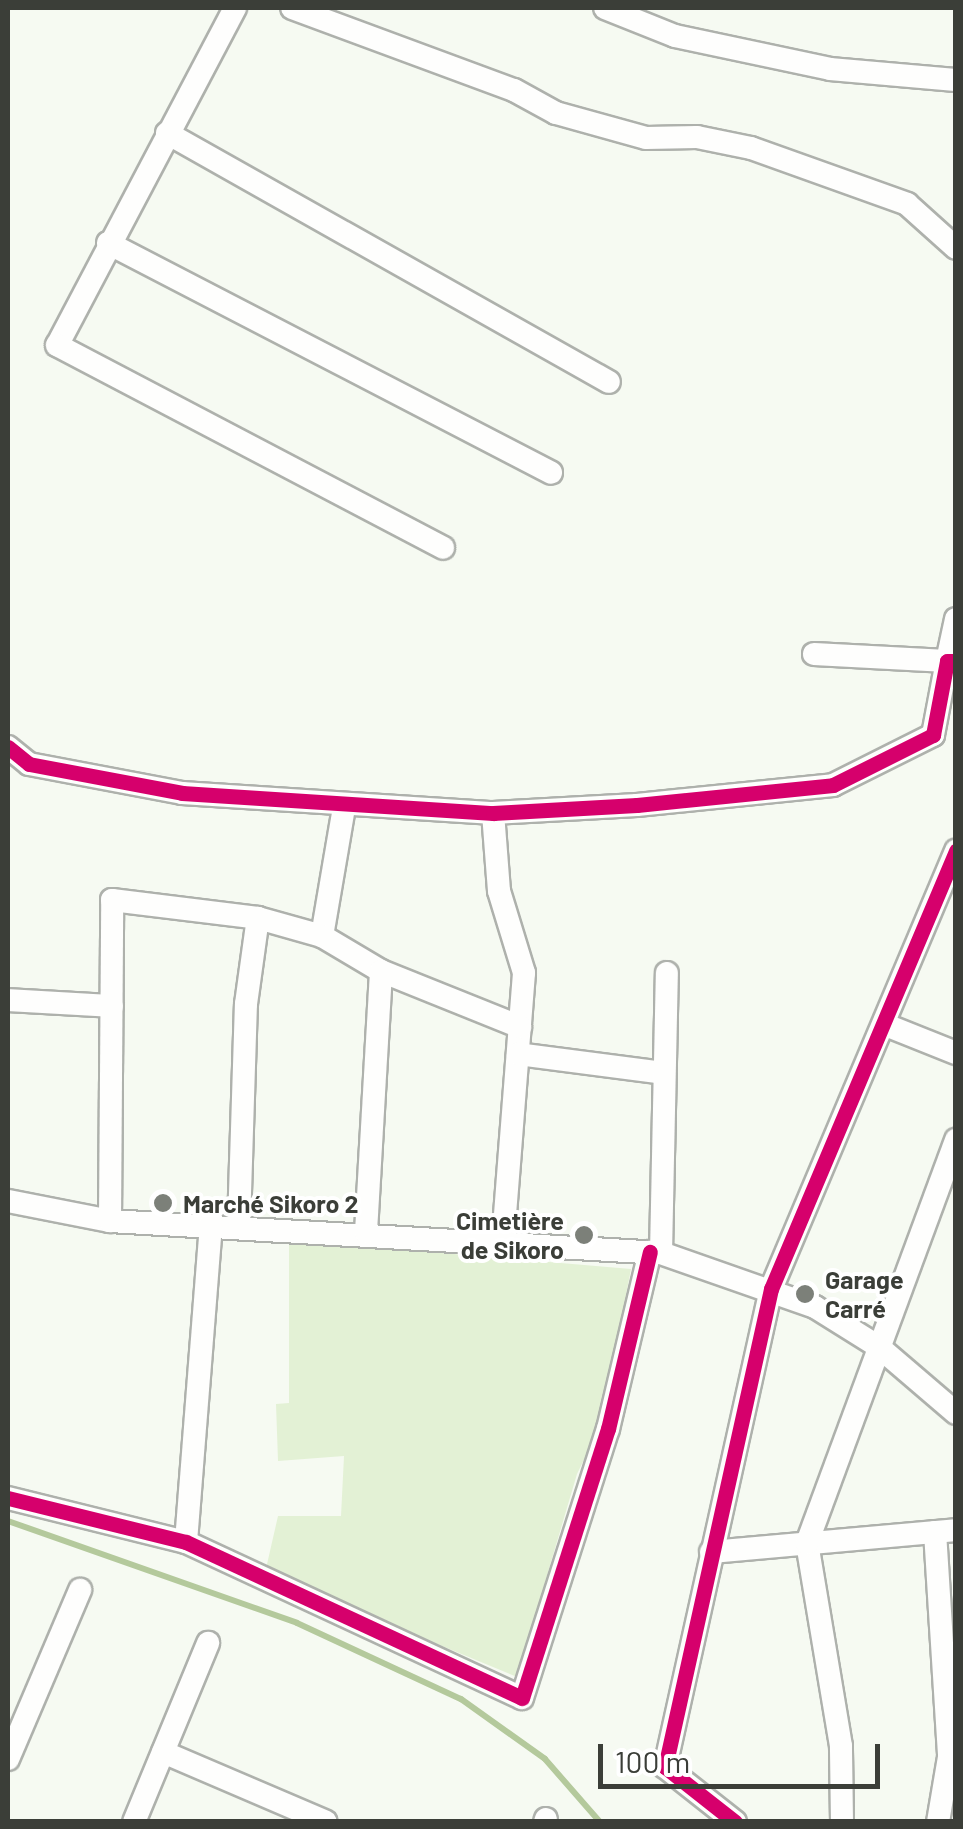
<!DOCTYPE html>
<meta charset="utf-8">
<style>
body{margin:0}
#map{position:relative;width:963px;height:1829px;overflow:hidden;background:#f6faf2;font-family:Barlow,sans-serif}
div>[style]{position:absolute}
.green>*{inset:0;background:#e3f1d5}
.stream>*{height:6px;margin:-3px;padding:0 3px;transform-origin:3px;border-radius:3px;background:#b4c99c}
.roads{filter:drop-shadow(2px 0 #aeb1ac) drop-shadow(-2px 0 #aeb1ac) drop-shadow(0 2px #aeb1ac) drop-shadow(0 -2px #aeb1ac)}
.minor>*{height:22px;margin:-11px;padding:0 11px;transform-origin:11px;border-radius:11px;background:#fefefd}
.cycleway>*{height:15px;margin:-7.5px;padding:0 7.5px;transform-origin:7.5px;border-radius:7.5px;background:#d6006c}
.dots>*{width:28px;height:28px;translate:-50% -50%;box-sizing:border-box;border:5px solid #fff;border-radius:50%}
span{translate:-50% -50%;white-space:nowrap;text-align:center;line-height:1.15;-webkit-text-stroke:8px #fff;paint-order:stroke}
.poi-label{font-size:25px;color:#3b3e38;font-weight:700}
.left{translate:0 -50%;text-align:left}
.right{translate:-100% -50%;text-align:right}
.frame{position:absolute;inset:0;border:10px solid #3b3e38;pointer-events:none}
.scale{position:absolute;left:598px;top:1744px;width:282px;height:45px;box-sizing:border-box;border:5px solid #3b3e38;border-top:0;padding-left:12px;font-size:30px;line-height:35px;white-space:nowrap;color:#3b3e38;-webkit-text-stroke:8px #fff;paint-order:stroke}
</style>
<div id="map">
<div class="green">
<i style="clip-path:polygon(289px 1240px,631px 1269px,601px 1425px,577px 1474px,517px 1677px,265px 1573px,278px 1516px,341px 1516px,344px 1456px,278px 1461px,276px 1404px,289px 1403px)"></i>
</div>
<div class="stream">
<i style="left:8px;top:1521px;width:306px;rotate:19.4deg"></i>
<i style="left:297px;top:1623px;width:181px;rotate:24.9deg"></i>
<i style="left:461px;top:1699px;width:103px;rotate:35.5deg"></i>
<i style="left:545px;top:1759px;width:84px;rotate:48.9deg"></i>
</div>
<div class="roads">
<div class="minor">
<i style="left:235px;top:8px;width:381px;rotate:117.8deg"></i>
<i style="left:57px;top:345px;width:436px;rotate:27.7deg"></i>
<i style="left:292px;top:8px;width:237px;rotate:20.3deg"></i>
<i style="left:514px;top:90px;width:48px;rotate:28.7deg"></i>
<i style="left:556px;top:113px;width:93px;rotate:15.5deg"></i>
<i style="left:646px;top:138px;width:51px;rotate:-1.1deg"></i>
<i style="left:697px;top:137px;width:55px;rotate:11.5deg"></i>
<i style="left:751px;top:148px;width:166px;rotate:19.7deg"></i>
<i style="left:907px;top:204px;width:66px;rotate:41.9deg"></i>
<i style="left:605px;top:8px;width:75px;rotate:21.8deg"></i>
<i style="left:675px;top:36px;width:158px;rotate:12deg"></i>
<i style="left:830px;top:69px;width:126px;rotate:5deg"></i>
<i style="left:167px;top:133px;width:507px;rotate:29.39deg"></i>
<i style="left:108px;top:243px;width:499px;rotate:27.4deg"></i>
<i style="left:814px;top:654px;width:133px;rotate:3deg"></i>
<i style="left:947px;top:661px;width:43px;rotate:-77.9deg"></i>
<i style="left:8px;top:747px;width:27px;rotate:39deg"></i>
<i style="left:29px;top:764px;width:156px;rotate:10.7deg"></i>
<i style="left:182px;top:793px;width:312px;rotate:3.7deg"></i>
<i style="left:493px;top:813px;width:144px;rotate:-3.2deg"></i>
<i style="left:637px;top:805px;width:197px;rotate:-5.8deg"></i>
<i style="left:833px;top:785px;width:112px;rotate:-26.6deg"></i>
<i style="left:933px;top:735px;width:75px;rotate:-79.3deg"></i>
<i style="left:947px;top:661px;width:9px"></i>
<i style="left:493px;top:813px;width:78px;rotate:85.6deg"></i>
<i style="left:499px;top:891px;width:86px;rotate:73deg"></i>
<i style="left:524px;top:973px;width:270px;rotate:94.5deg"></i>
<i style="left:322px;top:936px;width:131px;rotate:-80.3deg"></i>
<i style="left:8px;top:1000px;width:104px;rotate:3.3deg"></i>
<i style="left:886px;top:1025px;width:75px;rotate:21.8deg"></i>
<i style="left:518px;top:1054px;width:147px;rotate:7.4deg"></i>
<i style="left:8px;top:1201px;width:104px;rotate:11.1deg"></i>
<i style="left:110px;top:1221px;width:552px;rotate:3.32deg"></i>
<i style="left:661px;top:1253px;width:163px;rotate:19.3deg"></i>
<i style="left:815px;top:1307px;width:75px;rotate:32deg"></i>
<i style="left:879px;top:1347px;width:101px;rotate:40.6deg"></i>
<i style="left:110px;top:1221px;width:321px;rotate:-89.6deg"></i>
<i style="left:112px;top:900px;width:147px;rotate:7deg"></i>
<i style="left:258px;top:918px;width:66px;rotate:15.7deg"></i>
<i style="left:322px;top:936px;width:69px;rotate:30.7deg"></i>
<i style="left:381px;top:971px;width:150px;rotate:21.9deg"></i>
<i style="left:239px;top:1225px;width:221px;rotate:-88.2deg"></i>
<i style="left:246px;top:1004px;width:87px;rotate:-82.1deg"></i>
<i style="left:366px;top:1232px;width:261px;rotate:-86.7deg"></i>
<i style="left:661px;top:1253px;width:280px;rotate:-88.8deg"></i>
<i style="left:8px;top:1498px;width:183px;rotate:13.9deg"></i>
<i style="left:186px;top:1542px;width:370px;rotate:24.9deg"></i>
<i style="left:522px;top:1698px;width:282px;rotate:-72.3deg"></i>
<i style="left:608px;top:1429px;width:182px;rotate:-76.7deg"></i>
<i style="left:935px;top:1532px;width:225px;rotate:86.4deg"></i>
<i style="left:949px;top:1757px;width:66px;rotate:99.6deg"></i>
<i style="left:186px;top:1542px;width:320px;rotate:-85.5deg"></i>
<i style="left:711px;top:1552px;width:246px;rotate:-5.1deg"></i>
<i style="left:163px;top:1752px;width:177px;rotate:23.2deg"></i>
<i style="left:8px;top:1759px;width:184px;rotate:-66.9deg"></i>
<i style="left:134px;top:1822px;width:194px;rotate:-67.5deg"></i>
<i style="left:545px;top:1822px;width:3px;rotate:-72deg"></i>
<i style="left:735px;top:1822px;width:89px;rotate:-141.8deg"></i>
<i style="left:665px;top:1767px;width:490px;rotate:-77.5deg"></i>
<i style="left:771px;top:1289px;width:476px;rotate:-67.1deg"></i>
<i style="left:842px;top:1822px;width:76px;rotate:-90.8deg"></i>
<i style="left:841px;top:1746px;width:206px;rotate:-99.5deg"></i>
<i style="left:807px;top:1543px;width:430px;rotate:-69.7deg"></i>
</div>
</div>
<div class="cycleway">
<i style="left:8px;top:747px;width:27px;rotate:39deg"></i>
<i style="left:29px;top:764px;width:156px;rotate:10.7deg"></i>
<i style="left:182px;top:793px;width:312px;rotate:3.7deg"></i>
<i style="left:493px;top:813px;width:144px;rotate:-3.2deg"></i>
<i style="left:637px;top:805px;width:197px;rotate:-5.8deg"></i>
<i style="left:833px;top:785px;width:112px;rotate:-26.6deg"></i>
<i style="left:933px;top:735px;width:75px;rotate:-79.3deg"></i>
<i style="left:947px;top:661px;width:9px"></i>
<i style="left:8px;top:1498px;width:183px;rotate:13.9deg"></i>
<i style="left:186px;top:1542px;width:370px;rotate:24.9deg"></i>
<i style="left:522px;top:1698px;width:282px;rotate:-72.3deg"></i>
<i style="left:608px;top:1429px;width:182px;rotate:-76.7deg"></i>
<i style="left:735px;top:1822px;width:89px;rotate:-141.8deg"></i>
<i style="left:665px;top:1767px;width:490px;rotate:-77.5deg"></i>
<i style="left:771px;top:1289px;width:476px;rotate:-67.1deg"></i>
</div>
<div class="dots">
<i style="left:163px;top:1203px;background:#7c8079"></i>
<i style="left:584px;top:1235px;background:#7c8079"></i>
<i style="left:805px;top:1294px;background:#7c8079"></i>
</div>
<div class="poi-label">
<span class="left" style="left:183px;top:1203px">Marché Sikoro 2</span>
<span class="right" style="left:564px;top:1235px">Cimetière<br>de Sikoro</span>
<span class="left" style="left:825px;top:1294px">Garage<br>Carré</span>
</div>
<div class="frame"></div>
<div class="scale">100 m</div>
</div>
